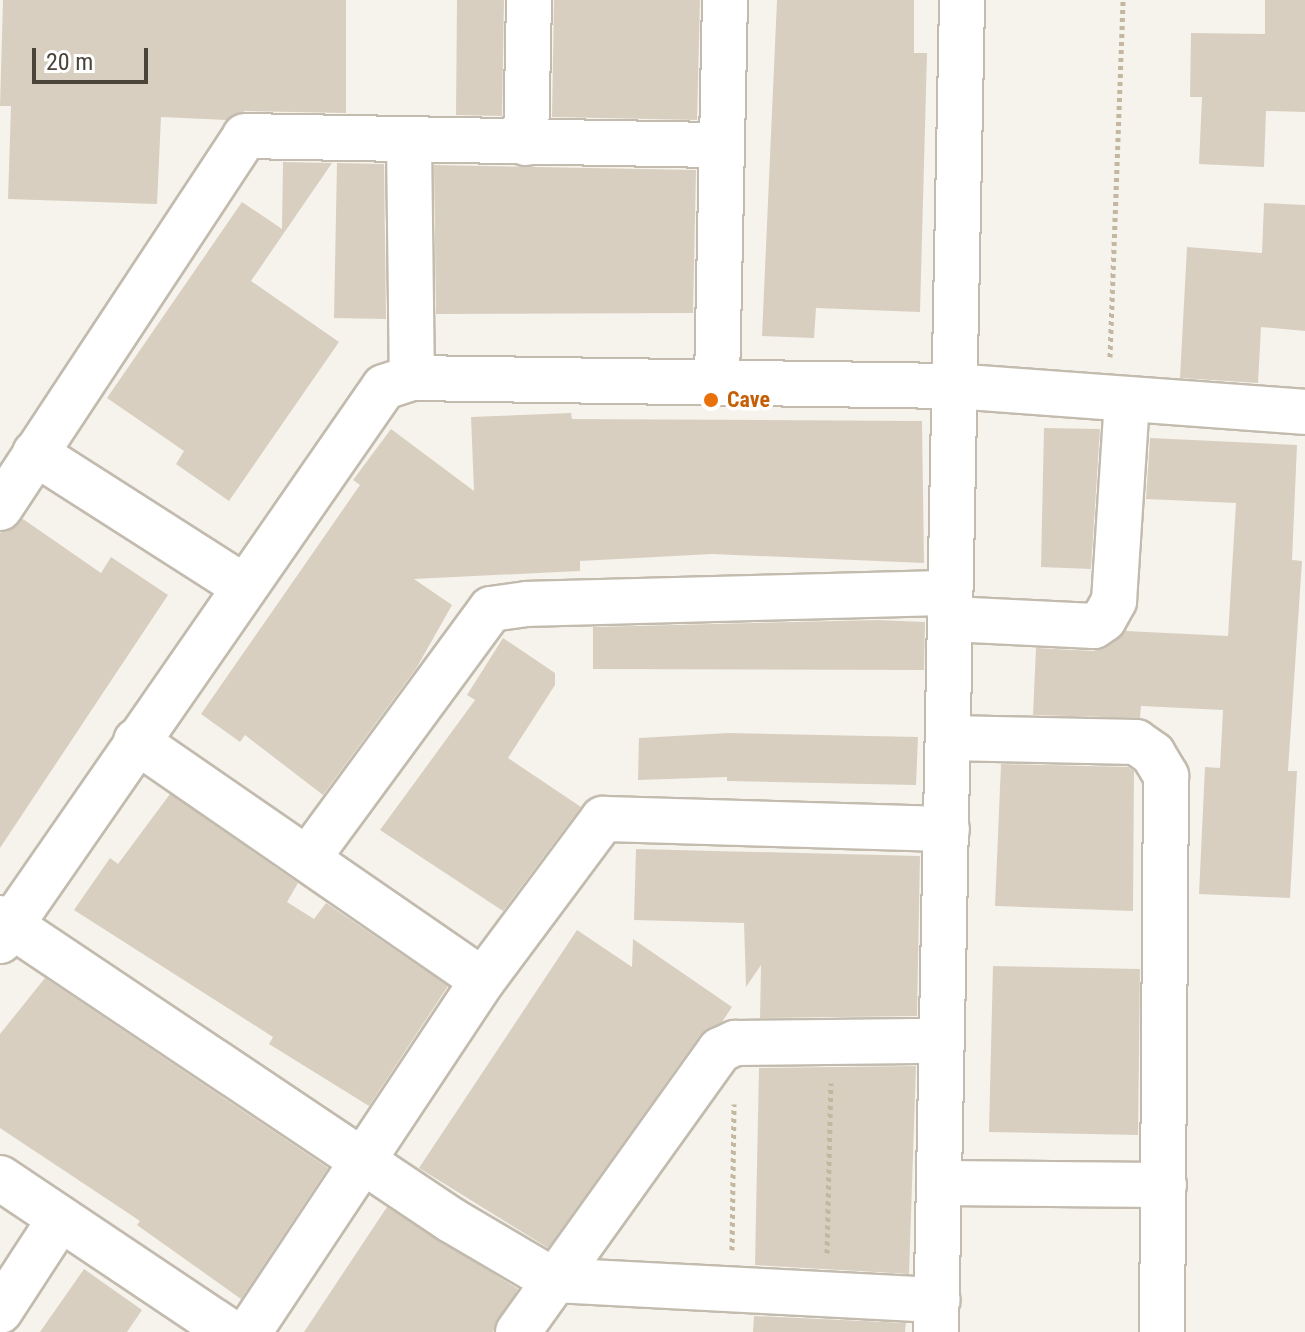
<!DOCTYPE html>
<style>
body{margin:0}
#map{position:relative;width:1305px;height:1332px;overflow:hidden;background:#f6f3ec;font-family:"Roboto Condensed",sans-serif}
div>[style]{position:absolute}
.building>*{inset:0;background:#d8cfc1}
.path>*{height:5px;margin-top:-2.5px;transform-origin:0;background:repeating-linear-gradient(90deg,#c4b79f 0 4px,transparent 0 8px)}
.roads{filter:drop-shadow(2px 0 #c2bbae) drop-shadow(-2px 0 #c2bbae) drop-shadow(0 2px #c2bbae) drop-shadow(0 -2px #c2bbae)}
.minor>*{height:44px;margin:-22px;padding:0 22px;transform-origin:22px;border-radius:22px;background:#fff}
.dots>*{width:22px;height:22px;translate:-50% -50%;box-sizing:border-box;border:4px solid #fff;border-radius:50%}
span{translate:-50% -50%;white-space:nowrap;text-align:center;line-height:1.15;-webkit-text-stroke:7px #fff;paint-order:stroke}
.food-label{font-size:22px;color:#c56008;font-weight:700}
.left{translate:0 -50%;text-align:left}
.scale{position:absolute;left:32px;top:48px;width:116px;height:36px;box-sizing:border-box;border:4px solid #4b4439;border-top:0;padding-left:10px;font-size:24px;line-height:28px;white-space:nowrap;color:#4b4439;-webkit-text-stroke:6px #fff;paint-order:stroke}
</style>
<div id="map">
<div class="building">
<i style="clip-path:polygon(3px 0,346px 0,346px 113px,245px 111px,227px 120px,161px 117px,157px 204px,8px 199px,11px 106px,0 106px)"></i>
<i style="clip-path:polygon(457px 0,504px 0,502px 116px,456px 115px)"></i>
<i style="clip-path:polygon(554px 0,700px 0,697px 120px,552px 117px)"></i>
<i style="clip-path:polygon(777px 0,914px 0,914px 53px,927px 53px,920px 312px,816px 308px,814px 338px,762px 336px)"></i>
<i style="clip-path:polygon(1265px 0,1305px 0,1305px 112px,1266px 111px,1264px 167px,1199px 164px,1202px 97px,1190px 97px,1191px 33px,1265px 34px)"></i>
<i style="clip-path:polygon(283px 162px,332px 163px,251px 281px,339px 342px,229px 501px,176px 464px,184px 451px,107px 398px,242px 202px,282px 229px)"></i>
<i style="clip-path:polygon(337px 163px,384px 164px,386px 319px,334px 318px)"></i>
<i style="clip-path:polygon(434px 165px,696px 170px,693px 313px,436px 314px)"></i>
<i style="clip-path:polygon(1264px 203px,1305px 205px,1305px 331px,1261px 327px,1258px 383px,1180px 378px,1187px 247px,1262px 253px)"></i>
<i style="clip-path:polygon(571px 413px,572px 419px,922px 421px,924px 563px,712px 554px,580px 561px,580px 571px,414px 579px,452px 605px,417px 667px,323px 795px,245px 735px,240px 742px,201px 714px,360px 485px,353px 480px,391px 429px,474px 491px,471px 417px)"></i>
<i style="clip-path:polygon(1044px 428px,1100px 429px,1091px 569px,1041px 567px)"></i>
<i style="clip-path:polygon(1150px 438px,1297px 445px,1292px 560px,1302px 561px,1288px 771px,1297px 771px,1290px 898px,1199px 894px,1205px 767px,1220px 768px,1223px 710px,1141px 706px,1140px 718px,1033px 715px,1036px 648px,1094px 651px,1126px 631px,1228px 636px,1236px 503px,1146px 499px)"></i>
<i style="clip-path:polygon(23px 519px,101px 573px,111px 557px,168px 595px,0 848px,0 533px)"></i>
<i style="clip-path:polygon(878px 620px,925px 622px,924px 670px,593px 669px,593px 627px)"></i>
<i style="clip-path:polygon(503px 638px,555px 673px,555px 685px,508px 758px,581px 807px,503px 911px,380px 830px,475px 700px,467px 695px)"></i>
<i style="clip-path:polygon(728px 733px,918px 737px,916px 785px,727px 781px,727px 777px,638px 780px,639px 738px)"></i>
<i style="clip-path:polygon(1001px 764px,1128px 767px,1134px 771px,1133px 911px,995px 906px)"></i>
<i style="clip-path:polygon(170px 794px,298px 883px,287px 902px,314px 919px,326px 903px,448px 986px,369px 1106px,269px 1044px,273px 1037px,74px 910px,110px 858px,118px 864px)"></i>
<i style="clip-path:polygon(636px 849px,920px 856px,917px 1016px,760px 1018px,761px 965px,746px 987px,744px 923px,634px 920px)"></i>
<i style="clip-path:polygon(577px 930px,632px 967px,633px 939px,732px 1007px,722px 1022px,700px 1035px,548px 1248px,419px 1168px)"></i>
<i style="clip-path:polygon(993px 966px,1140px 969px,1138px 1135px,989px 1132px)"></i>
<i style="clip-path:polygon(45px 978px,328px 1168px,241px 1299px,137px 1225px,140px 1221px,0 1128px,0 1034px)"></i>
<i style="clip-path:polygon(916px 1066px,909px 1274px,755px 1265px,759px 1068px)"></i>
<i style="clip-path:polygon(387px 1207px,518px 1289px,493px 1332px,304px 1332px)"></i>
<i style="clip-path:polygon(84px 1269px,142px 1310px,127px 1332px,40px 1332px)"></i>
<i style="clip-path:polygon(754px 1316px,906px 1323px,905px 1332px,753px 1332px)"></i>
</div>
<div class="path">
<i style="left:1110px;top:357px;width:357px;rotate:-87.9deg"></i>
<i style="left:732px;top:1250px;width:146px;rotate:-89.2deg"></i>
<i style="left:827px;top:1253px;width:170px;rotate:-88.7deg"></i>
</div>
<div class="roads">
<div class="minor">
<i style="left:409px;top:141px;width:237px;rotate:89.3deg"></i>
<i style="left:526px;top:143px;width:143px;rotate:-88.8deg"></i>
<i style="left:717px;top:381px;width:381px;rotate:-88.8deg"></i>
<i style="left:35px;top:453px;width:247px;rotate:32.6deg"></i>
<i style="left:0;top:508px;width:445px;rotate:-56.6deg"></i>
<i style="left:245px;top:136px;width:476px;rotate:1.1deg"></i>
<i style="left:950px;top:619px;width:144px;rotate:2.8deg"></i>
<i style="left:1094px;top:626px;width:12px;rotate:-35deg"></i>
<i style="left:1104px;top:619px;width:21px;rotate:-61deg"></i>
<i style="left:1114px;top:601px;width:201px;rotate:-86.3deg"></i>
<i style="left:948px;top:738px;width:188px;rotate:1.2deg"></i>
<i style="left:1136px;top:742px;width:21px;rotate:35deg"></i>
<i style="left:1153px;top:754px;width:26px;rotate:59deg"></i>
<i style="left:1166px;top:776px;width:556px;rotate:90.41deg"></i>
<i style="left:136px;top:741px;width:421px;rotate:34.6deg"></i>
<i style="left:308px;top:858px;width:309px;rotate:-53.7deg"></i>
<i style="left:491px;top:609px;width:36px;rotate:-8deg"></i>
<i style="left:527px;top:604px;width:423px;rotate:-1.5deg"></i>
<i style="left:0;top:918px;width:543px;rotate:33.81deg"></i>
<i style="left:451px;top:1220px;width:118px;rotate:30.5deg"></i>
<i style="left:553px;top:1280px;width:385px;rotate:3deg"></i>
<i style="left:0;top:941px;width:674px;rotate:-55.27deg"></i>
<i style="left:384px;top:387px;width:29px;rotate:-18deg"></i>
<i style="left:412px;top:378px;width:541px;rotate:0.85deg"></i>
<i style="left:953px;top:386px;width:353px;rotate:4.2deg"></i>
<i style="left:0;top:1178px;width:277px;rotate:33.8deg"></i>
<i style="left:939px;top:1183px;width:225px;rotate:0.5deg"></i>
<i style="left:0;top:1311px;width:110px;rotate:-56.9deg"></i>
<i style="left:249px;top:1332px;width:423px;rotate:-56.4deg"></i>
<i style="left:483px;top:980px;width:201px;rotate:-53.3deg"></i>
<i style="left:603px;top:819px;width:344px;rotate:1.7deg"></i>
<i style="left:518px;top:1332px;width:347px;rotate:-54.4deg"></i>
<i style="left:720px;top:1050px;width:17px;rotate:-25deg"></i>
<i style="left:735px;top:1043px;width:207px;rotate:-0.6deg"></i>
<i style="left:936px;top:1332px;width:1332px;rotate:-88.88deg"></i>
</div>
</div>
<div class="dots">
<i style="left:711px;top:400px;background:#e8710a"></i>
</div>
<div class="food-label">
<span class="left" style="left:727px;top:400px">Cave</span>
</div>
<div class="scale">20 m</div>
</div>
